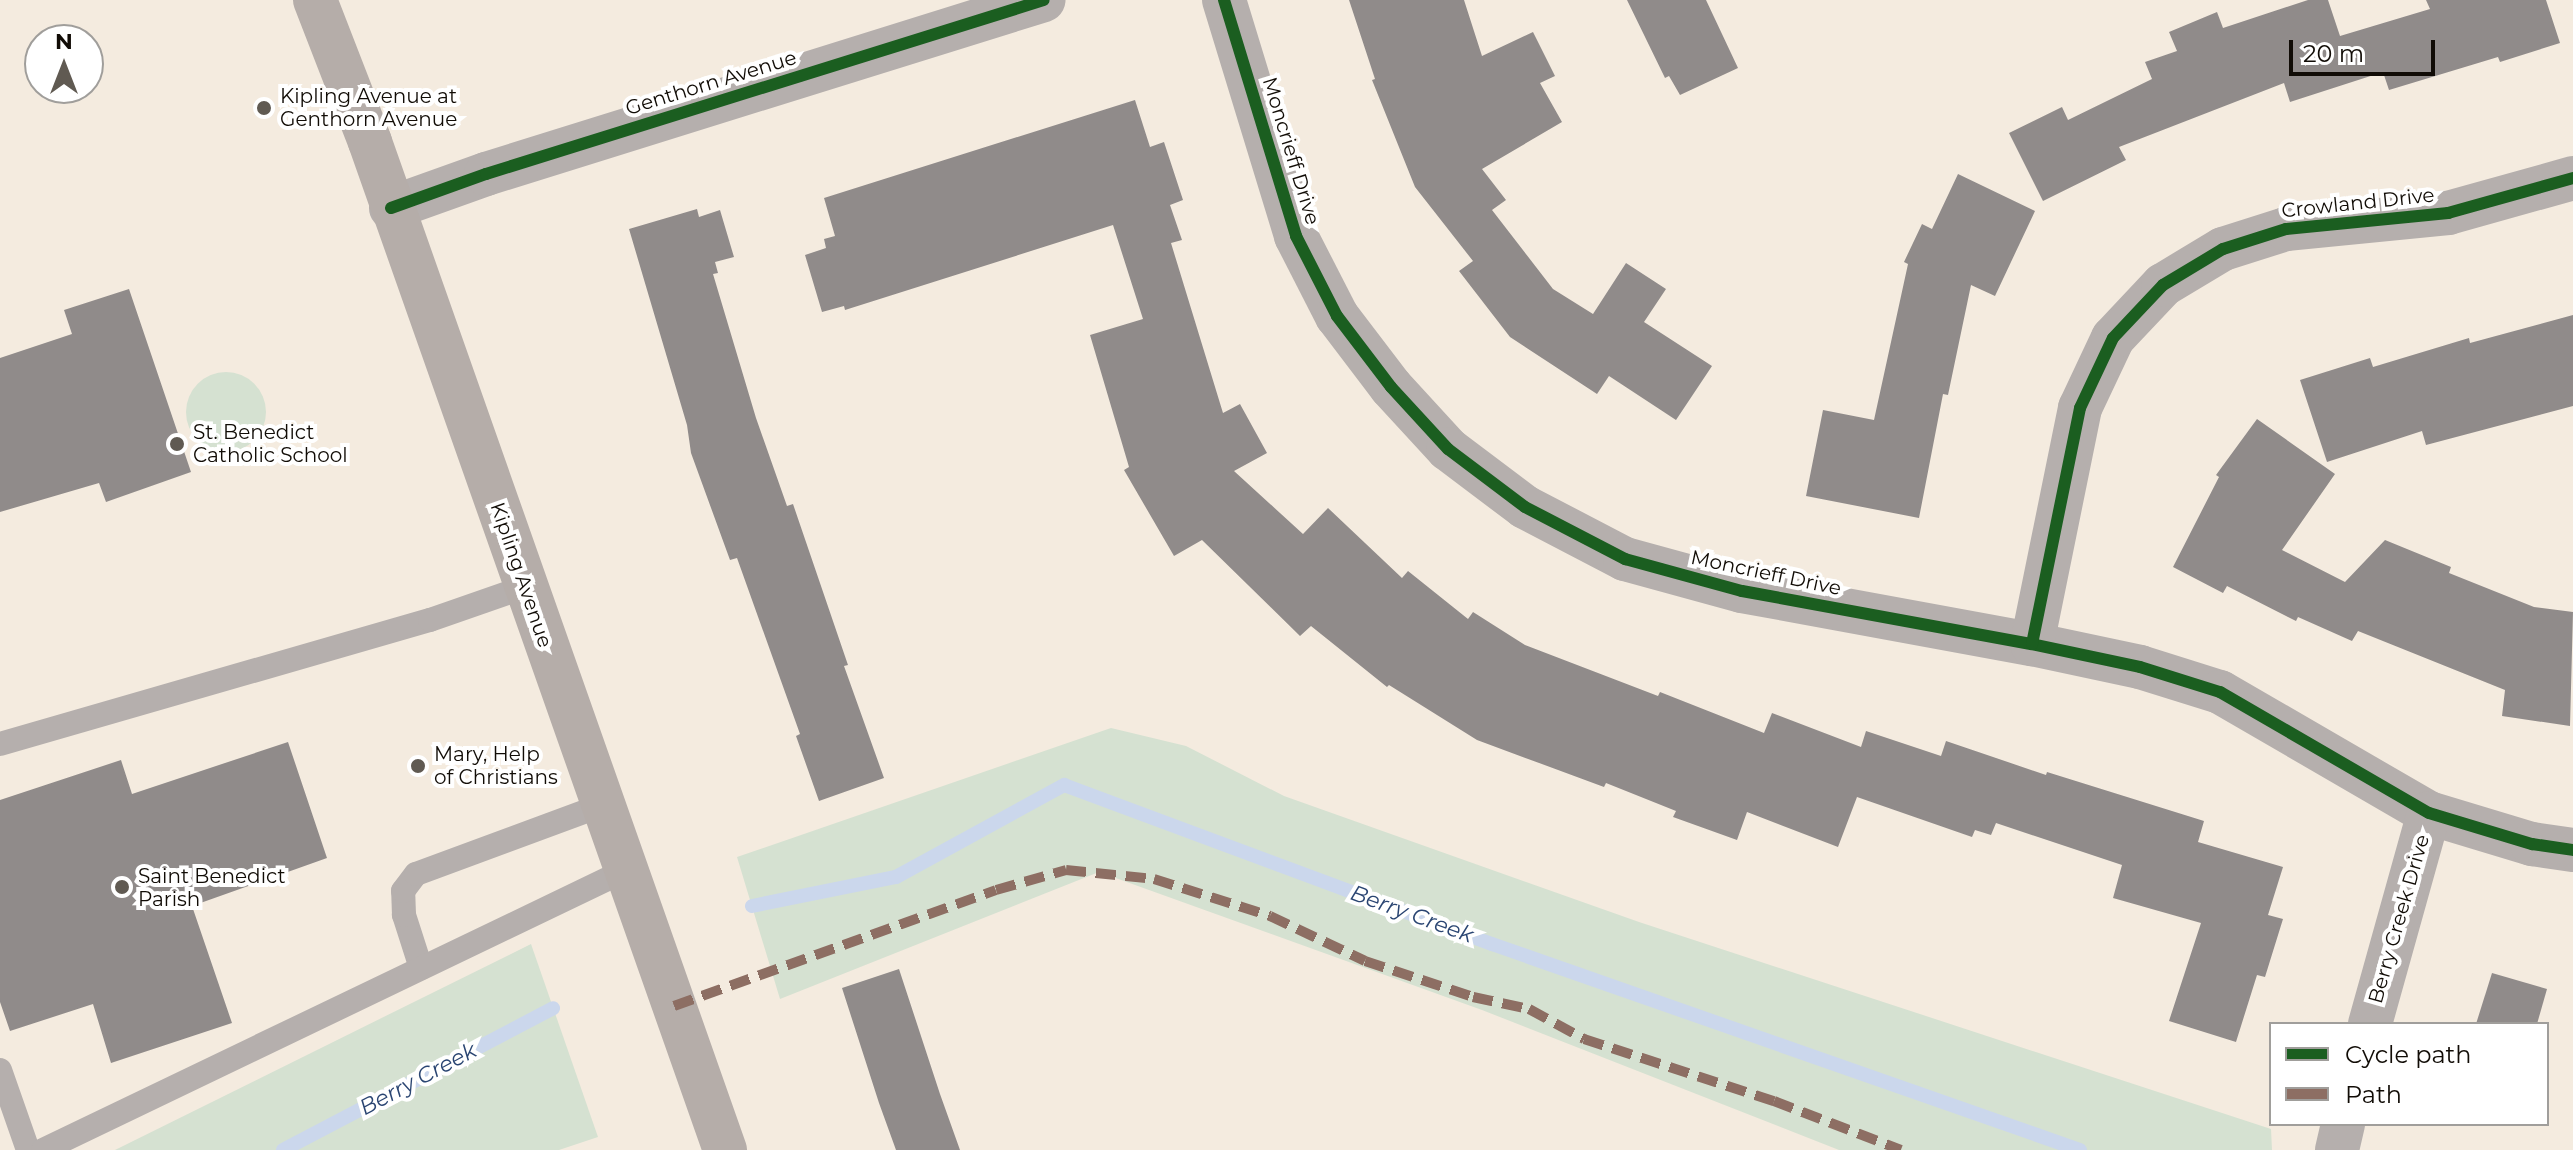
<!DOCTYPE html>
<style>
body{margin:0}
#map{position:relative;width:2573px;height:1150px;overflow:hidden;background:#f4ebdf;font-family:Montserrat,sans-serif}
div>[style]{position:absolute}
.green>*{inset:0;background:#d5e1d1}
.round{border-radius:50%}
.stream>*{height:14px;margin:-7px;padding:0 7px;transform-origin:7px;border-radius:7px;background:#cbd7ec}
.building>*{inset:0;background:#908b8a}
.lane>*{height:24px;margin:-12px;padding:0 12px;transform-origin:12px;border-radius:12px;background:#b5afad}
.street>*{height:44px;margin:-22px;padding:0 22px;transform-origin:22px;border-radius:22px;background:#b5afad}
.secondary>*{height:44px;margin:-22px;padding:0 22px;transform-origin:22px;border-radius:22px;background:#b5ada9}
.quiet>*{height:10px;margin-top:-5px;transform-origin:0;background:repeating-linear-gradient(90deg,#8d6e63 0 20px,transparent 0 30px)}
.cycleway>*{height:12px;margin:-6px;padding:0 6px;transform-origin:6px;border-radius:6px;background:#1b5e20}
.dots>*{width:22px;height:22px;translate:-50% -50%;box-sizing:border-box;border:4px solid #fff;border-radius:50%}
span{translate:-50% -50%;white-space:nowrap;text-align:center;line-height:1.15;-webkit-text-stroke:8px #fff;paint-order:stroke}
.street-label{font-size:20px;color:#110c06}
.poi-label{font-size:20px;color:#110c06}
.left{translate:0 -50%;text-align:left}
.water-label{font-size:22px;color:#2a4572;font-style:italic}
.legend{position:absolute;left:2269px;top:1022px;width:280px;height:104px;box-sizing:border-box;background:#fff;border:2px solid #a09e9b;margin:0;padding:10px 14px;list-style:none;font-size:24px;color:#110c06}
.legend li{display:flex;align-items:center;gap:16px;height:40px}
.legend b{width:40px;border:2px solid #a09e9b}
.north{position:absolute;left:24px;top:24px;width:80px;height:80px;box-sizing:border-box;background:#fff;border:2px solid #a09e9b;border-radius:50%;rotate:0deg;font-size:22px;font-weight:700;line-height:32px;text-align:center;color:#110c06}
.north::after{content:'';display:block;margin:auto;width:28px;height:36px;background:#605a52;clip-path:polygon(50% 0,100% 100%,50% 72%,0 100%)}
.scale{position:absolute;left:2289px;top:40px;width:146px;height:36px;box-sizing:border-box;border:4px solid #110c06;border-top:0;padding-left:10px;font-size:24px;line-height:28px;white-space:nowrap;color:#110c06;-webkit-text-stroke:6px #fff;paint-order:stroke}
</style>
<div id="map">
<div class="green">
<i class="round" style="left:186px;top:372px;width:80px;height:80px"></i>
<i style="clip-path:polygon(1111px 728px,1186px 746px,1284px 796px,1639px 922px,2271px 1129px,2272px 1150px,1839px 1150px,1482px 1010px,1099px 872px,780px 999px,737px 857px)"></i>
<i style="clip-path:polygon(531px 944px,598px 1137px,559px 1150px,115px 1150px)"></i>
</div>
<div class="stream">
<i style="left:752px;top:906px;width:147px;rotate:-11.4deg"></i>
<i style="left:896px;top:877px;width:192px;rotate:-28.7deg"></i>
<i style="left:1064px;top:785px;width:457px;rotate:20.4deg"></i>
<i style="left:1492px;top:944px;width:623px;rotate:19.31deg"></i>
<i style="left:283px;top:1150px;width:305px;rotate:-27.7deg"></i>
</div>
<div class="building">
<i style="clip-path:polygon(1349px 0,1464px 0,1482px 56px,1533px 32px,1555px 76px,1540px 83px,1562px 122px,1482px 169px,1506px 200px,1492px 210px,1553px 289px,1593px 314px,1626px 263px,1666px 289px,1644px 322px,1712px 366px,1676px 420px,1609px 376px,1597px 394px,1510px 337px,1459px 271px,1473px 261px,1415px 187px,1372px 80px,1375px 79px)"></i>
<i style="clip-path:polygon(1627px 0,1706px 0,1738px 68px,1680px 95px,1669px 76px,1665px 78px)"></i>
<i style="clip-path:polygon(2308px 0,2328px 0,2340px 36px,2430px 9px,2426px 0,2546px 0,2560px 43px,2500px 62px,2498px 57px,2389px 90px,2383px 72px,2290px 102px,2284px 83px,2119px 147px,2126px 160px,2043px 201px,2009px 133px,2062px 107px,2068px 120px,2152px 79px,2145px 62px,2177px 51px,2169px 32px,2217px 12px,2223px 28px)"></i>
<i style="clip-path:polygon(1135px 100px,1150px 147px,1164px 142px,1183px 200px,1170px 205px,1182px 240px,1171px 243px,1223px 413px,1240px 404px,1267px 453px,1234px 471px,1303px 534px,1328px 508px,1402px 578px,1408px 571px,1468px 619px,1473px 612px,1525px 645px,1658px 696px,1660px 692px,1764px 733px,1772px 713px,1861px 747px,1866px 731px,1941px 756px,1946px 741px,2046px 775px,2047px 772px,2204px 821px,2198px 842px,2283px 867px,2268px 915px,2283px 919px,2265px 977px,2257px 975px,2236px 1042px,2169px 1021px,2201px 923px,2113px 898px,2122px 865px,1996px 823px,1991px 835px,1975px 830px,1972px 837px,1857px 797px,1838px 847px,1747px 812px,1737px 840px,1673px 817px,1676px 811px,1606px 783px,1604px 787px,1477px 740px,1389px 685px,1387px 687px,1311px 626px,1300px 636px,1202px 540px,1174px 556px,1124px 470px,1129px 467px,1090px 335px,1143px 319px,1113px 225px,845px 310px,844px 306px,822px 312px,805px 255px,826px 248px,824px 239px,835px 236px,824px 198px)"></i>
<i style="clip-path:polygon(1958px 174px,2035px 211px,1995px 296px,1971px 285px,1948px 395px,1943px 394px,1919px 518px,1806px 496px,1823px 410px,1874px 420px,1908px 264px,1904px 262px,1922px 224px,1932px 229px)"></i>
<i style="clip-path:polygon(697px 209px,699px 217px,720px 210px,734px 257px,715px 262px,718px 273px,713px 274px,756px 418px,787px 506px,793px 504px,848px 665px,844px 666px,884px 778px,819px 801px,796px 736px,800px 734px,737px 558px,730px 560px,691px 453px,687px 425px,629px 229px)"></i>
<i style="clip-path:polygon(129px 289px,191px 472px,106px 502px,99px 483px,0 512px,0 358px,72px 334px,64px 310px)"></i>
<i style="clip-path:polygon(2573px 315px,2573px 406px,2426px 445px,2422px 431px,2327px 462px,2300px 380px,2370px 358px,2373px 367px,2469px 338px,2470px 343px)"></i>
<i style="clip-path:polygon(2257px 419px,2335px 474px,2282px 550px,2345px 582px,2385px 540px,2451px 567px,2449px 573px,2534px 607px,2573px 612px,2570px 726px,2502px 716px,2505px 690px,2358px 631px,2352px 641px,2298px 617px,2296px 621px,2227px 586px,2223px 593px,2173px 567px,2219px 477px,2216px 475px)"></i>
<i style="clip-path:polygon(288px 742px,327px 858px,192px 906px,232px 1023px,111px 1063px,93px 1004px,10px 1031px,0 1002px,0 800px,121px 760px,132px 794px)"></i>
<i style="clip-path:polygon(899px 969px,940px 1094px,960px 1150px,896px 1150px,879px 1103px,842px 988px)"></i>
<i style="clip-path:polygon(2492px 973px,2547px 989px,2537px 1024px,2476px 1024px)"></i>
</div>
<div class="lane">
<i style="left:0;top:744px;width:448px;rotate:-16.1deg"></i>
<i style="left:430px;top:620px;width:101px;rotate:-19.2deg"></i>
<i style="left:421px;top:968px;width:56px;rotate:-107.8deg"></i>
<i style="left:404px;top:915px;width:24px;rotate:-92deg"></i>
<i style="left:403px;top:891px;width:21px;rotate:-53deg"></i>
<i style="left:416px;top:874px;width:199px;rotate:-20.3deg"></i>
<i style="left:0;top:1070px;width:85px;rotate:70.7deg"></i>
<i style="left:43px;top:1150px;width:647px;rotate:-25.65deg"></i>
</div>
<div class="street">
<i style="left:1224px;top:0;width:247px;rotate:73deg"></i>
<i style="left:1296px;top:236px;width:90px;rotate:62.9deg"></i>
<i style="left:1337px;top:316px;width:89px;rotate:52.7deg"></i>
<i style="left:1391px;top:387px;width:84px;rotate:47.4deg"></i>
<i style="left:1448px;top:449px;width:96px;rotate:37deg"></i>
<i style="left:1525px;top:507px;width:113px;rotate:27.5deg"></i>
<i style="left:1625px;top:559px;width:121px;rotate:15.3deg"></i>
<i style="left:1742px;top:591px;width:295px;rotate:10.4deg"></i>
<i style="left:2032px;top:644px;width:110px;rotate:12deg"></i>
<i style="left:2140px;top:667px;width:84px;rotate:17.4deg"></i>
<i style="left:2220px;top:692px;width:241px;rotate:30.1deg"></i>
<i style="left:2429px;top:813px;width:108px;rotate:16.8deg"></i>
<i style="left:2532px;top:844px;width:41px;rotate:8.3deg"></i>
<i style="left:391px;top:208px;width:101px;rotate:-19.7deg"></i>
<i style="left:486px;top:174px;width:584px;rotate:-17.32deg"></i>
<i style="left:2032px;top:644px;width:241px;rotate:-78.5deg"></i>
<i style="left:2080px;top:408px;width:77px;rotate:-64.8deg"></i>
<i style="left:2113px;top:338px;width:73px;rotate:-46.7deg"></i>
<i style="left:2163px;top:285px;width:70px;rotate:-31deg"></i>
<i style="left:2223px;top:249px;width:66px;rotate:-17.6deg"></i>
<i style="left:2286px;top:229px;width:163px;rotate:-5.6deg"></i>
<i style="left:2448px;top:213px;width:130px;rotate:-15.6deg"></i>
<i style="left:2370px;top:1024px;width:219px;rotate:-74.4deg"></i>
<i style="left:2337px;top:1150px;width:27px;rotate:-77deg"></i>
</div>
<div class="secondary">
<i style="left:315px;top:0;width:152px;rotate:68.8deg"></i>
<i style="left:370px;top:142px;width:1069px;rotate:70.6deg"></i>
</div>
<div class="quiet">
<i style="left:674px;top:1006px;width:342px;rotate:-19.8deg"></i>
<i style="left:996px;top:890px;width:73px;rotate:-15.9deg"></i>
<i style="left:1066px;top:870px;width:88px;rotate:5.8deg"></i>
<i style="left:1154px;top:879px;width:122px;rotate:17.7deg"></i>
<i style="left:1270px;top:916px;width:105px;rotate:25.3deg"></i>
<i style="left:1365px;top:961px;width:114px;rotate:18.4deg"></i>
<i style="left:1473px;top:997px;width:57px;rotate:12.1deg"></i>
<i style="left:1529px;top:1009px;width:63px;rotate:28.6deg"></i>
<i style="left:1584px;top:1039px;width:200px;rotate:18.1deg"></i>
<i style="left:1774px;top:1101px;width:136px;rotate:21.1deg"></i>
</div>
<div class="cycleway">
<i style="left:1224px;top:0;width:247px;rotate:73deg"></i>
<i style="left:1296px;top:236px;width:90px;rotate:62.9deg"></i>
<i style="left:1337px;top:316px;width:89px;rotate:52.7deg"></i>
<i style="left:1391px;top:387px;width:84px;rotate:47.4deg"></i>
<i style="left:1448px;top:449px;width:96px;rotate:37deg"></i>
<i style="left:1525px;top:507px;width:113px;rotate:27.5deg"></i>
<i style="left:1625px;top:559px;width:121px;rotate:15.3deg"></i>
<i style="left:1742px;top:591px;width:295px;rotate:10.4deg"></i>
<i style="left:2032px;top:644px;width:110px;rotate:12deg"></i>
<i style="left:2140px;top:667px;width:84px;rotate:17.4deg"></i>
<i style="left:2220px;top:692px;width:241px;rotate:30.1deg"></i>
<i style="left:2429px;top:813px;width:108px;rotate:16.8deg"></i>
<i style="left:2532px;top:844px;width:41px;rotate:8.3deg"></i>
<i style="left:391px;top:208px;width:101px;rotate:-19.7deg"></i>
<i style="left:486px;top:174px;width:584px;rotate:-17.32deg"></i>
<i style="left:2032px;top:644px;width:241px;rotate:-78.5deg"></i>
<i style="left:2080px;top:408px;width:77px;rotate:-64.8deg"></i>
<i style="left:2113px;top:338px;width:73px;rotate:-46.7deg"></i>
<i style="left:2163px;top:285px;width:70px;rotate:-31deg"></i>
<i style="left:2223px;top:249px;width:66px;rotate:-17.6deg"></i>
<i style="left:2286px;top:229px;width:163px;rotate:-5.6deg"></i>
<i style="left:2448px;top:213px;width:130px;rotate:-15.6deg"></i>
</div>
<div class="dots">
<i style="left:264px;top:108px;background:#605a52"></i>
<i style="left:177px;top:444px;background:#605a52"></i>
<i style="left:418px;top:766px;background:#605a52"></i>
<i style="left:122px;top:887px;background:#605a52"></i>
</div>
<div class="street-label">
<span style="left:711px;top:83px;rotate:-17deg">Genthorn Avenue</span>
<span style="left:1291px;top:151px;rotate:73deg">Moncrieff Drive</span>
<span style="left:2358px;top:203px;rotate:-6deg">Crowland Drive</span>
<span style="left:1766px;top:573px;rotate:12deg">Moncrieff Drive</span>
<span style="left:521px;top:575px;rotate:71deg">Kipling Avenue</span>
<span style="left:2399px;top:919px;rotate:-74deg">Berry Creek Drive</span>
</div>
<div class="poi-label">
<span class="left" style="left:280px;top:108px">Kipling Avenue at<br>Genthorn Avenue</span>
<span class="left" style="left:193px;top:444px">St. Benedict<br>Catholic School</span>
<span class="left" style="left:434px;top:766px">Mary, Help<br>of Christians</span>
<span class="left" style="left:138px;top:888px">Saint Benedict<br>Parish</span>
</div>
<div class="water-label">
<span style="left:1412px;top:914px;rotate:20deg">Berry Creek</span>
<span style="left:418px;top:1079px;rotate:-28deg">Berry Creek</span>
</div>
<ul class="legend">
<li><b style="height:10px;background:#1b5e20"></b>Cycle path</li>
<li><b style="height:10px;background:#8d6e63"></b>Path</li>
</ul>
<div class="north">N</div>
<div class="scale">20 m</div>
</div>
